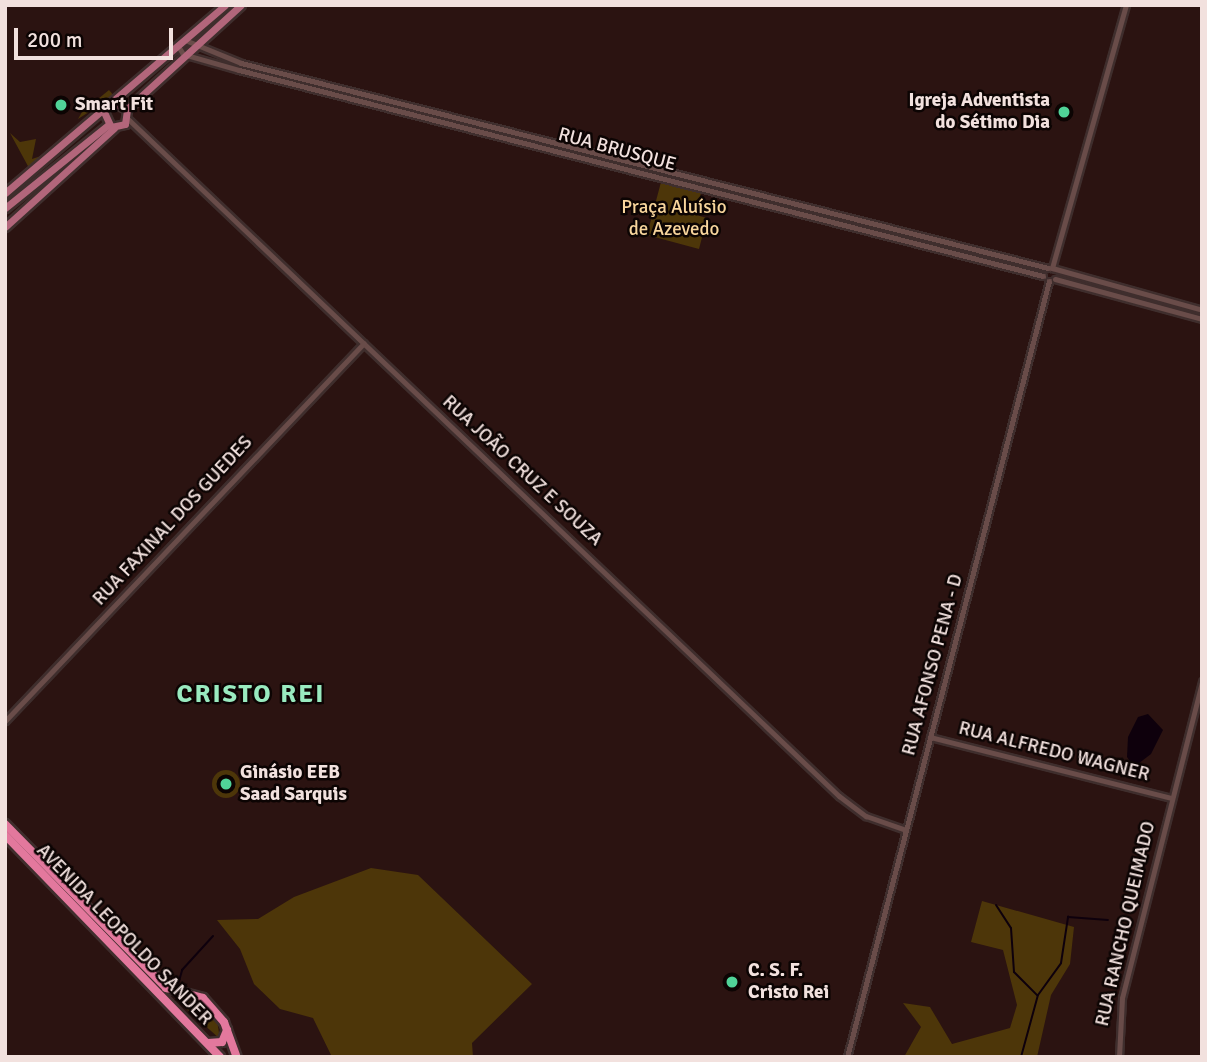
<!DOCTYPE html>
<meta charset="utf-8">
<style>
body{margin:0}
#map{position:relative;width:1207px;height:1062px;overflow:hidden;background:#2b1311;font-family:Signika,sans-serif}
div>[style]{position:absolute}
.green>*{inset:0;background:#4d3609}
.round{border-radius:50%}
.water>*{inset:0;background:#0e000c}
.stream>*{height:2px;margin:-1px;padding:0 1px;transform-origin:1px;border-radius:1px;background:#0e000c}
.roads{filter:drop-shadow(2px 0 #3f2e2d) drop-shadow(-2px 0 #3f2e2d) drop-shadow(0 2px #3f2e2d) drop-shadow(0 -2px #3f2e2d)}
.minor>*{height:5px;margin:-2.5px;padding:0 2.5px;transform-origin:2.5px;border-radius:2.5px;background:#694c49}
.major>*{height:7px;margin:-3.5px;padding:0 3.5px;transform-origin:3.5px;border-radius:3.5px;background:#b2667b}
.highway>*{height:8px;margin:-4px;padding:0 4px;transform-origin:4px;border-radius:4px;background:#e3789d}
.dots>*{width:19px;height:19px;translate:-50% -50%;box-sizing:border-box;border:4px solid #0c0403;border-radius:50%}
span{translate:-50% -50%;white-space:nowrap;text-align:center;line-height:1.15;-webkit-text-stroke:5px #0c0403;paint-order:stroke}
.poi-label{font-size:19px;color:#f2e1de;font-weight:700}
.right{translate:-100% -50%;text-align:right}
.left{translate:0 -50%;text-align:left}
.street-label{font-size:19px;color:#f2e1de}
.park-label{font-size:19px;color:#f8d59c}
.district-label{font-size:26px;color:#99eabf;font-weight:700;letter-spacing:2px}
.frame{position:absolute;inset:0;border:7px solid #f2e1de;pointer-events:none}
.scale{position:absolute;left:14px;top:28px;width:159px;height:32px;box-sizing:border-box;border:4px solid #f2e1de;border-top:0;padding-left:9px;font-size:21px;line-height:24px;white-space:nowrap;color:#f2e1de;-webkit-text-stroke:5px #0c0403;paint-order:stroke}
</style>
<div id="map">
<div class="green">
<i style="clip-path:polygon(109px 90px,114px 96px,78px 119px,82px 112px)"></i>
<i style="clip-path:polygon(10px 133px,20px 142px,36px 139px,32px 159px,44px 155px,29px 168px)"></i>
<i style="clip-path:polygon(661px 182px,701px 193px,696px 215px,707px 218px,699px 249px,647px 235px)"></i>
<i class="round" style="left:212px;top:770px;width:28px;height:28px"></i>
<i style="clip-path:polygon(371px 868px,418px 875px,532px 984px,472px 1043px,473px 1057px,332px 1057px,313px 1018px,280px 1009px,254px 984px,240px 949px,217px 920px,258px 919px,294px 897px)"></i>
<i style="clip-path:polygon(982px 901px,1074px 927px,1070px 964px,1051px 995px,1037px 1057px,904px 1057px,921px 1027px,903px 1003px,930px 1007px,952px 1044px,1010px 1028px,1017px 1005px,1003px 950px,971px 942px)"></i>
<i style="clip-path:polygon(192px 996px,217px 1020px,220px 1039px,182px 1005px)"></i>
</div>
<div class="water">
<i style="clip-path:polygon(1148px 714px,1163px 730px,1151px 754px,1134px 767px,1127px 757px,1128px 737px,1138px 717px)"></i>
</div>
<div class="stream">
<i style="left:996px;top:905px;width:27px;rotate:57deg"></i>
<i style="left:1011px;top:928px;width:44px;rotate:86.1deg"></i>
<i style="left:1014px;top:972px;width:33px;rotate:45deg"></i>
<i style="left:177px;top:988px;width:19px;rotate:-74deg"></i>
<i style="left:182px;top:970px;width:46px;rotate:-47.6deg"></i>
<i style="left:180px;top:997px;width:9px;rotate:63deg"></i>
<i style="left:1021px;top:1057px;width:64px;rotate:-74.7deg"></i>
<i style="left:1038px;top:995px;width:39px;rotate:-54deg"></i>
<i style="left:1061px;top:963px;width:47px;rotate:-81.3deg"></i>
<i style="left:1068px;top:917px;width:40px;rotate:4.3deg"></i>
</div>
<div class="roads">
<div class="minor">
<i style="left:185px;top:40px;width:61px;rotate:22.3deg"></i>
<i style="left:241px;top:63px;width:833px;rotate:14.25deg"></i>
<i style="left:178px;top:46px;width:9px;rotate:58deg"></i>
<i style="left:183px;top:54px;width:58px;rotate:15.9deg"></i>
<i style="left:239px;top:70px;width:830px;rotate:14.37deg"></i>
<i style="left:128px;top:119px;width:982px;rotate:43.6deg"></i>
<i style="left:839px;top:796px;width:34px;rotate:37deg"></i>
<i style="left:866px;top:816px;width:42px;rotate:19.3deg"></i>
<i style="left:1052px;top:268px;width:273px;rotate:-74.3deg"></i>
<i style="left:1052px;top:268px;width:156px;rotate:15.6deg"></i>
<i style="left:1055px;top:279px;width:152px;rotate:15.2deg"></i>
<i style="left:5px;top:721px;width:521px;rotate:-46.48deg"></i>
<i style="left:930px;top:737px;width:249px;rotate:14.2deg"></i>
<i style="left:847px;top:1057px;width:802px;rotate:-75.41deg"></i>
<i style="left:1119px;top:1057px;width:59px;rotate:-87.1deg"></i>
<i style="left:1122px;top:998px;width:327px;rotate:-75.8deg"></i>
</div>
<div class="major">
<i style="left:127px;top:109px;width:154px;rotate:-42.4deg"></i>
<i style="left:104px;top:112px;width:17px;rotate:65deg"></i>
<i style="left:111px;top:127px;width:14px;rotate:-12deg"></i>
<i style="left:125px;top:124px;width:15px;rotate:-82deg"></i>
<i style="left:127px;top:109px;width:14px;rotate:-155deg"></i>
<i style="left:5px;top:193px;width:289px;rotate:-40.5deg"></i>
<i style="left:5px;top:208px;width:132px;rotate:-38.9deg"></i>
<i style="left:5px;top:227px;width:147px;rotate:-42.2deg"></i>
</div>
<div class="highway">
<i style="left:5px;top:824px;width:230px;rotate:45.5deg"></i>
<i style="left:166px;top:988px;width:38px;rotate:15deg"></i>
<i style="left:203px;top:998px;width:32px;rotate:49deg"></i>
<i style="left:224px;top:1022px;width:37px;rotate:70deg"></i>
<i style="left:5px;top:835px;width:309px;rotate:45.9deg"></i>
<i style="left:208px;top:1043px;width:14px;rotate:-4deg"></i>
<i style="left:222px;top:1042px;width:13px;rotate:-67deg"></i>
</div>
</div>
<div class="dots">
<i style="left:61px;top:105px;background:#50d398"></i>
<i style="left:1064px;top:112px;background:#50d398"></i>
<i style="left:226px;top:784px;background:#50d398"></i>
<i style="left:732px;top:982px;background:#50d398"></i>
</div>
<div class="poi-label">
<span class="right" style="left:1050px;top:112px">Igreja Adventista<br>do Sétimo Dia</span>
<span class="left" style="left:75px;top:105px">Smart Fit</span>
<span class="left" style="left:240px;top:784px">Ginásio EEB<br>Saad Sarquis</span>
<span class="left" style="left:748px;top:982px">C. S. F.<br>Cristo Rei</span>
</div>
<div class="street-label">
<span style="left:617px;top:150px;rotate:15deg">RUA BRUSQUE</span>
<span style="left:522px;top:471px;rotate:43deg">RUA JOÃO CRUZ E SOUZA</span>
<span style="left:173px;top:521px;rotate:-47deg">RUA FAXINAL DOS GUEDES</span>
<span style="left:933px;top:665px;rotate:-75deg">RUA AFONSO PENA - D</span>
<span style="left:1054px;top:752px;rotate:14deg">RUA ALFREDO WAGNER</span>
<span style="left:1126px;top:924px;rotate:-77deg">RUA RANCHO QUEIMADO</span>
<span style="left:124px;top:935px;rotate:46deg">AVENIDA LEOPOLDO SANDER</span>
</div>
<div class="park-label">
<span style="left:674px;top:219px">Praça Aluísio<br>de Azevedo</span>
</div>
<div class="district-label">
<span style="left:251px;top:695px">CRISTO REI</span>
</div>
<div class="frame"></div>
<div class="scale">200 m</div>
</div>
